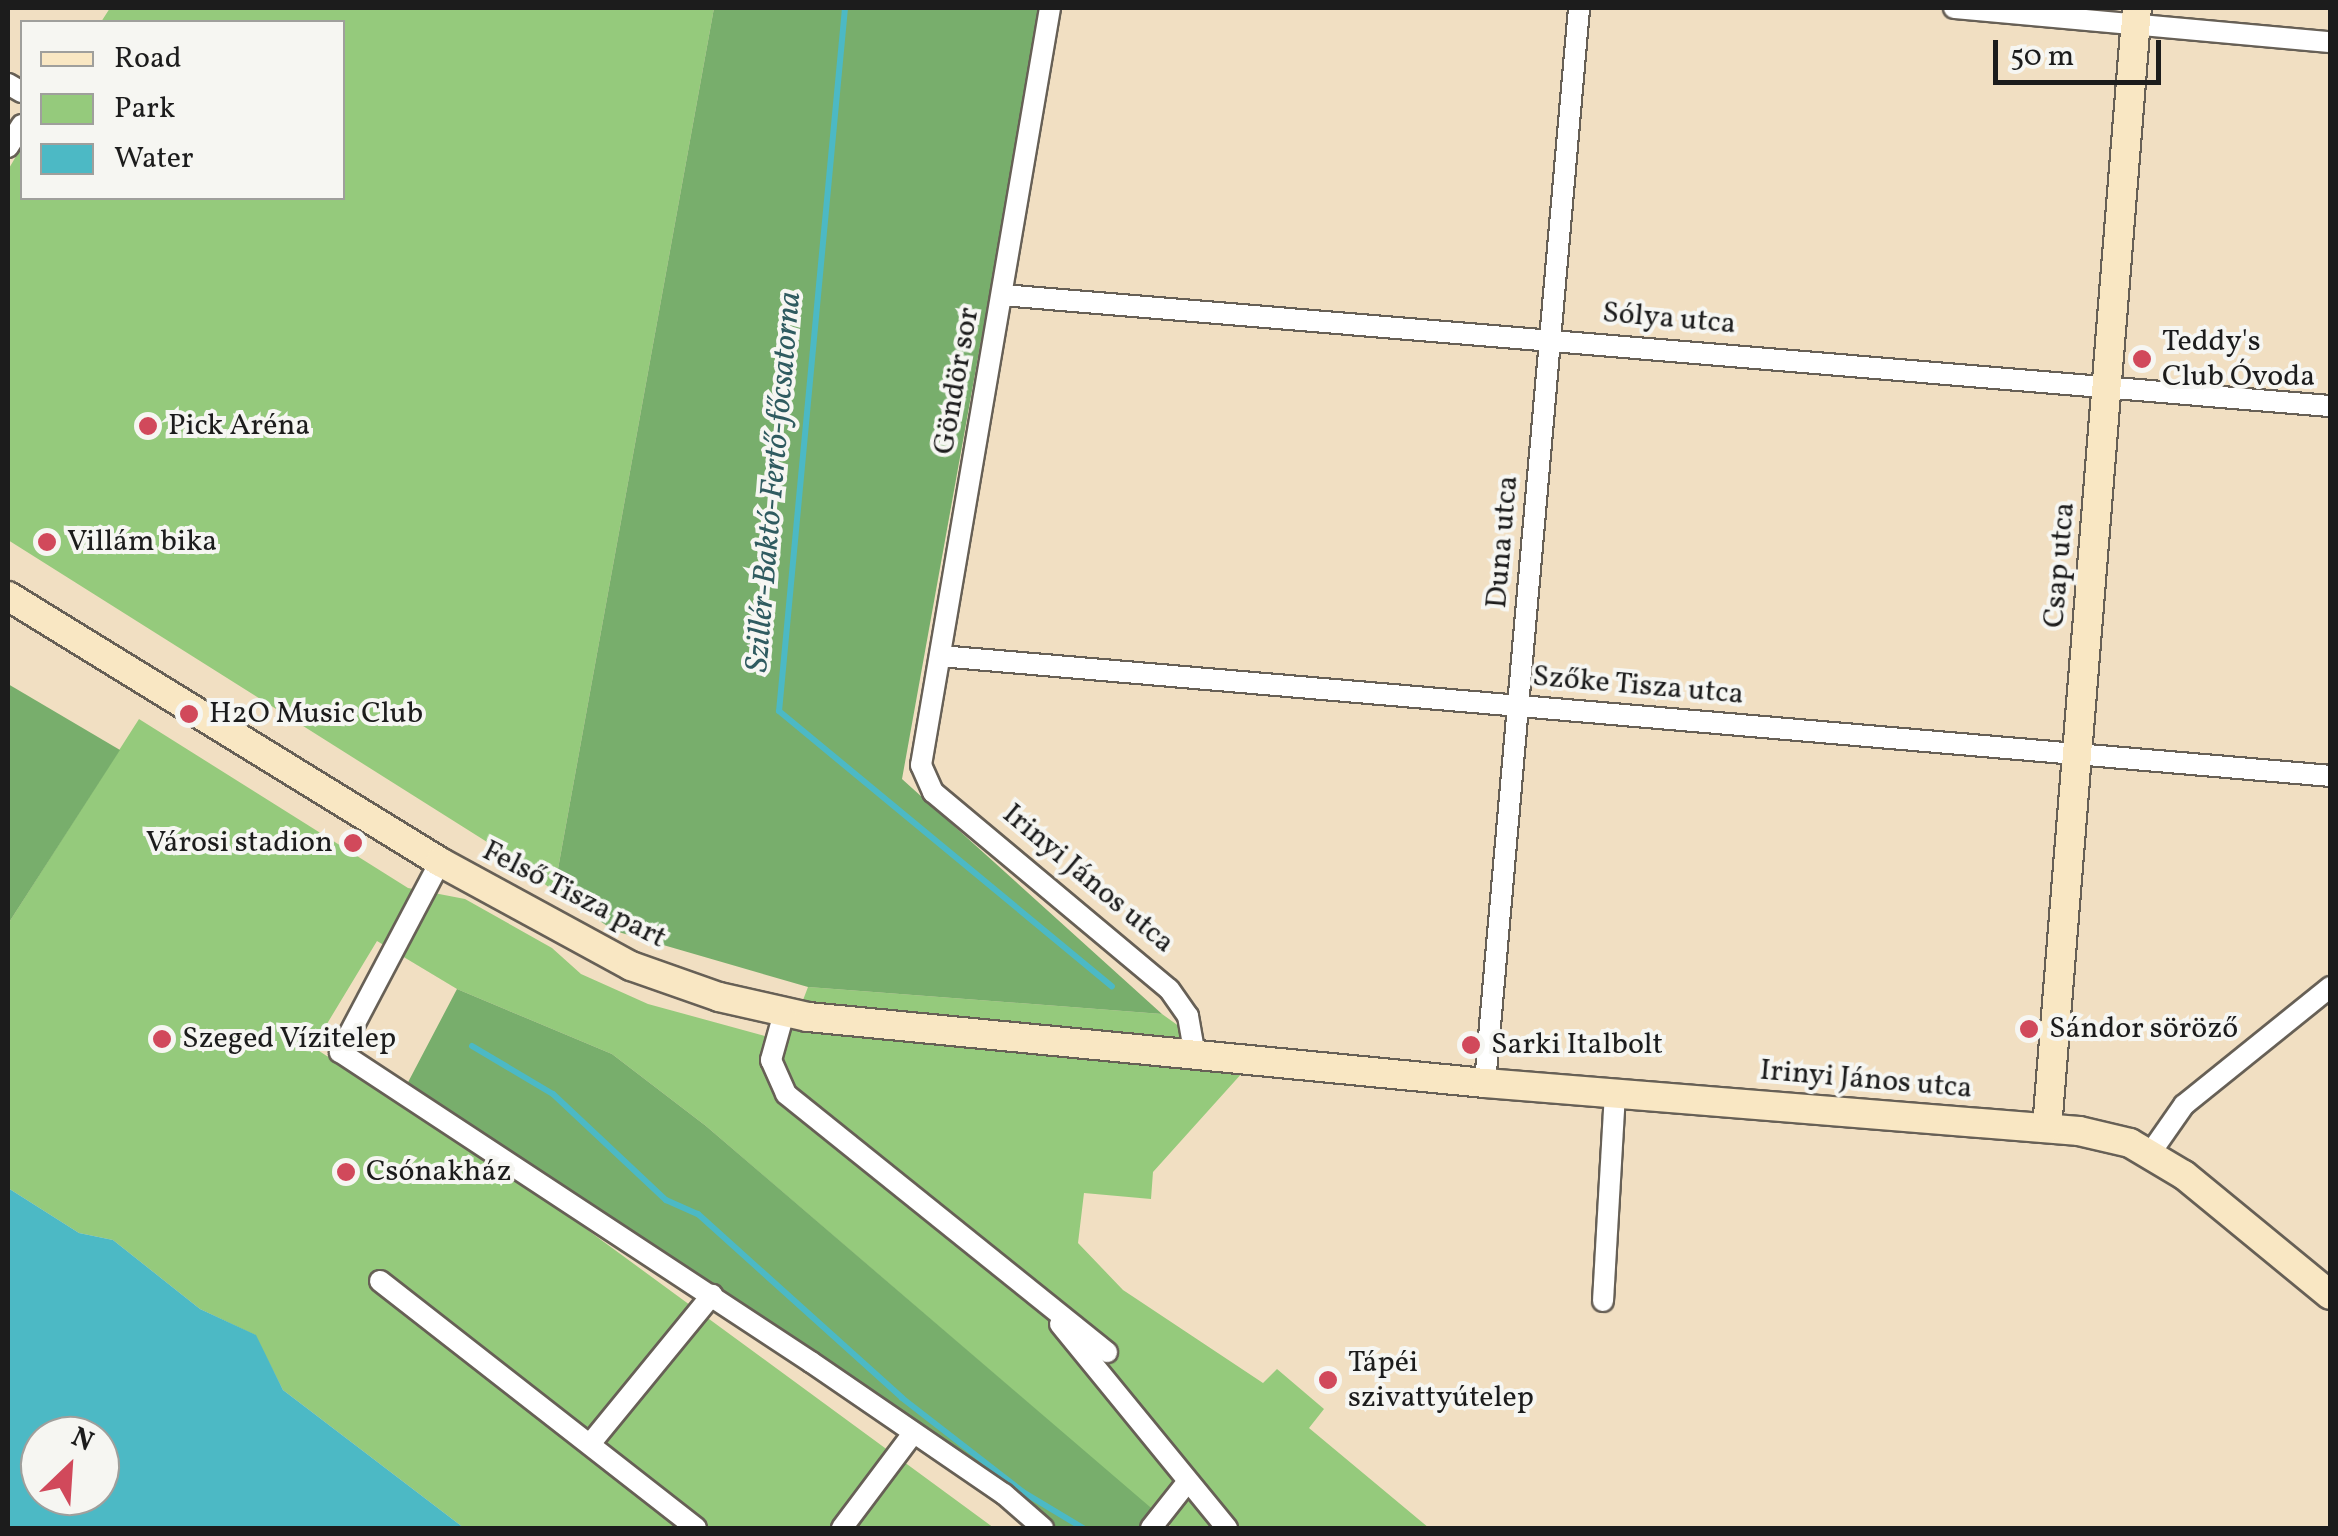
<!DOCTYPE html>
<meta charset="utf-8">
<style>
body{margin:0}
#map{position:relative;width:2338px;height:1536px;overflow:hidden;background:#f1dfc2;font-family:Vollkorn,serif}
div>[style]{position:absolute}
.green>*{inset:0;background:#95ca7c}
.forest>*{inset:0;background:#78ae6c}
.water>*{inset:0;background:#4cb9c5}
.stream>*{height:6px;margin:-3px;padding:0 3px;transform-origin:3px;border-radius:3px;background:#4cb9c5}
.roads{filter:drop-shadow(2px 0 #676056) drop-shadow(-2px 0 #676056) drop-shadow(0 2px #676056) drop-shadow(0 -2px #676056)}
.street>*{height:20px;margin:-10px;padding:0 10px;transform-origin:10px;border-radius:10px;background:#fff}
.secondary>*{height:28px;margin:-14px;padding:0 14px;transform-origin:14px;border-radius:14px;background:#f9e7c3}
.dots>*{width:28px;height:28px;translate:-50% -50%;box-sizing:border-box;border:5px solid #f6f6f2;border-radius:50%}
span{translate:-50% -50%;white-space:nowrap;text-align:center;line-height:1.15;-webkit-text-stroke:8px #f6f6f2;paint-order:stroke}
.street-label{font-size:30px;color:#1c1c1c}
.poi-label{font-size:30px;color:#1c1c1c}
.left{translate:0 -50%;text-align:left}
.right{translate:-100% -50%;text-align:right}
.water-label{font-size:32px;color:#2f5b60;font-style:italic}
.frame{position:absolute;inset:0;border:10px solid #1c1c1c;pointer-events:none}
.legend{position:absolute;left:20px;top:20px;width:325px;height:180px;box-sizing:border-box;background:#f6f6f2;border:2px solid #9f9f9c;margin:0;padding:12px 18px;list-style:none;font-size:30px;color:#1c1c1c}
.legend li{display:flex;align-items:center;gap:20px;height:50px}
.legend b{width:50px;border:2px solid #9f9f9c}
.north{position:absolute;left:20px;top:1416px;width:100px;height:100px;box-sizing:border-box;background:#f6f6f2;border:2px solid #9f9f9c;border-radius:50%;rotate:25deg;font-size:28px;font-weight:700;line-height:40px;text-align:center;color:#1c1c1c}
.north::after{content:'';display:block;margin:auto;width:35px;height:45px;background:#d1495b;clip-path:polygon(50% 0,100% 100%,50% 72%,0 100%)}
.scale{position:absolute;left:1993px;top:40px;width:168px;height:45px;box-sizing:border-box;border:5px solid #1c1c1c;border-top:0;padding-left:12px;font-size:30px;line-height:35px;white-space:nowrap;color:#1c1c1c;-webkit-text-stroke:8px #f6f6f2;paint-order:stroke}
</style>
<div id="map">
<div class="green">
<i style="clip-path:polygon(110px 8px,714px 8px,554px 891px,495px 847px,8px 540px,8px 170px,22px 146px,22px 198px,342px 198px,342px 22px,101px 22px)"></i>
<i style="clip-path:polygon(139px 719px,408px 888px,465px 899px,552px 948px,581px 974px,648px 1004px,787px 1042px,808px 987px,1162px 1014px,1243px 1072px,1153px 1172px,1151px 1199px,1084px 1193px,1078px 1243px,1123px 1290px,1263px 1383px,1277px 1369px,1324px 1409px,1309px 1428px,1429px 1528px,1173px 1528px,706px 1126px,612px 1054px,457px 989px,377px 941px,313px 1047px,544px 1198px,994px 1528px,464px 1528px,283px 1390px,255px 1335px,200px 1309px,113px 1240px,79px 1233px,8px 1188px,8px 924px)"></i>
</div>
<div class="forest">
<i style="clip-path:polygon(714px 8px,1041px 8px,902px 779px,1162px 1014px,808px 987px,615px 931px,554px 891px)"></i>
<i style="clip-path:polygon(8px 684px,120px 750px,8px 924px)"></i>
<i style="clip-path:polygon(457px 989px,612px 1054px,706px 1126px,1157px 1513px,1140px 1528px,1055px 1528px,681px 1264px,405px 1088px)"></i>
</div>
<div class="water">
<i style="clip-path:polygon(evenodd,8px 1188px,79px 1233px,113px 1240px,200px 1309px,256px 1335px,283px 1390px,464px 1528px,8px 1528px,8px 1188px,40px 1436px,100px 1436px,100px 1496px,40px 1496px,40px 1436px)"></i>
</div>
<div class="stream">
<i style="left:845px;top:8px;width:706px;rotate:95.36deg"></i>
<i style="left:779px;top:711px;width:432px;rotate:39.6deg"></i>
<i style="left:472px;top:1046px;width:94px;rotate:30.7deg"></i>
<i style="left:553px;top:1094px;width:155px;rotate:43.2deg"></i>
<i style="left:666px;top:1200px;width:35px;rotate:24deg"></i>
<i style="left:698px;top:1214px;width:275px;rotate:42deg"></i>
<i style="left:902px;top:1398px;width:153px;rotate:37.8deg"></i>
<i style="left:1023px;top:1492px;width:70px;rotate:31deg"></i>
</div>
<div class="roads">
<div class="street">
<i style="left:1050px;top:8px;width:768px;rotate:99.67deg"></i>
<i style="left:921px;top:765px;width:30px;rotate:66deg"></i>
<i style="left:933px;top:792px;width:307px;rotate:39.9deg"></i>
<i style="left:1169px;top:989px;width:33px;rotate:55deg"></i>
<i style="left:1188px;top:1016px;width:39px;rotate:80deg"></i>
<i style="left:1954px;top:8px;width:378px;rotate:5.2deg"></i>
<i style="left:8px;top:84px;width:16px;rotate:30deg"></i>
<i style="left:8px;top:147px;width:26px;rotate:-58deg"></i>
<i style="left:1002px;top:295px;width:1333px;rotate:4.78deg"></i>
<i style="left:940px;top:656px;width:1395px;rotate:4.93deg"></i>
<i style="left:440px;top:862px;width:215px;rotate:117.8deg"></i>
<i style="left:340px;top:1052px;width:564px;rotate:33.35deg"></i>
<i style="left:811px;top:1362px;width:234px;rotate:34.4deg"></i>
<i style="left:1004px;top:1494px;width:52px;rotate:41.1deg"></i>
<i style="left:784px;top:1013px;width:49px;rotate:105.5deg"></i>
<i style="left:771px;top:1060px;width:37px;rotate:66deg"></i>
<i style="left:786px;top:1094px;width:412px;rotate:38.8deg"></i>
<i style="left:1485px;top:1083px;width:1079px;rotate:-85deg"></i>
<i style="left:2149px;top:1155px;width:61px;rotate:-55deg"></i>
<i style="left:2184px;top:1105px;width:188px;rotate:-38.9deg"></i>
<i style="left:380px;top:1281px;width:401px;rotate:38deg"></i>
<i style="left:1603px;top:1301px;width:208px;rotate:-86.7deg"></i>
<i style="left:1060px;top:1324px;width:264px;rotate:50.7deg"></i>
<i style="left:590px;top:1444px;width:193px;rotate:-50.7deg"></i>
<i style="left:842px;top:1528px;width:115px;rotate:-53.1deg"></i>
<i style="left:1151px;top:1528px;width:55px;rotate:-51.7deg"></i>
</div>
<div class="secondary">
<i style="left:8px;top:596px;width:507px;rotate:31.62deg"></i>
<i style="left:440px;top:862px;width:217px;rotate:28.6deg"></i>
<i style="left:631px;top:966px;width:93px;rotate:19.4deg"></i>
<i style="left:719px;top:997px;width:91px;rotate:12.7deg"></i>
<i style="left:808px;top:1017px;width:680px;rotate:5.57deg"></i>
<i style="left:1485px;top:1083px;width:596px;rotate:4.62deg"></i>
<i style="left:2079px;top:1131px;width:52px;rotate:13.2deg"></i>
<i style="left:2130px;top:1143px;width:63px;rotate:30.7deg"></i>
<i style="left:2184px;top:1175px;width:189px;rotate:39.4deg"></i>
<i style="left:2047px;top:1128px;width:1124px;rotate:-85.41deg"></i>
</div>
</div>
<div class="dots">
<i style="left:2142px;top:359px;background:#d1495b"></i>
<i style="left:148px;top:426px;background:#d1495b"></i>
<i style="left:47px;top:542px;background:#d1495b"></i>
<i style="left:189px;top:714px;background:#d1495b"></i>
<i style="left:353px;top:843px;background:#d1495b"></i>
<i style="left:2029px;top:1029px;background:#d1495b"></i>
<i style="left:162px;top:1039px;background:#d1495b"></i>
<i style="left:1471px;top:1045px;background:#d1495b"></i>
<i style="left:346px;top:1172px;background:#d1495b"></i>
<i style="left:1328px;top:1380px;background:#d1495b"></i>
</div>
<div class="street-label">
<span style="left:1669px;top:319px;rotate:5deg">Sólya utca</span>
<span style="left:957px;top:381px;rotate:-80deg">Göndör sor</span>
<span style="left:1503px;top:542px;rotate:-85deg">Duna utca</span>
<span style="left:2060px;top:565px;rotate:-85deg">Csap utca</span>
<span style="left:1638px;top:686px;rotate:5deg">Szőke Tisza utca</span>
<span style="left:1088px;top:879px;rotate:40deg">Irinyi János utca</span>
<span style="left:574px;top:895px;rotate:27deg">Felső Tisza part</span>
<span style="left:1866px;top:1080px;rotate:5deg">Irinyi János utca</span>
</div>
<div class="poi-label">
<span class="left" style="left:2162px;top:359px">Teddy's<br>Club Óvoda</span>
<span class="left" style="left:168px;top:426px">Pick Aréna</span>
<span class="left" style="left:67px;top:542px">Villám bika</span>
<span class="left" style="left:209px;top:714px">H2O Music Club</span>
<span class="right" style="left:333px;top:843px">Városi stadion</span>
<span class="left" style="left:2049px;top:1029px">Sándor söröző</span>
<span class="left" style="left:182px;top:1039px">Szeged Vízitelep</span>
<span class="left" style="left:1491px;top:1045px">Sarki Italbolt</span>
<span class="left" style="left:366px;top:1172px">Csónakház</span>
<span class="left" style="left:1348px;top:1380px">Tápéi<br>szivattyútelep</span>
</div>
<div class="water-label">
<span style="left:775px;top:482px;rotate:-85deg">Szillér-Baktó-Fertő-főcsatorna</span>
</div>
<div class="frame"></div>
<ul class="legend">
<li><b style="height:12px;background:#f9e7c3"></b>Road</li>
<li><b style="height:28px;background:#95ca7c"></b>Park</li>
<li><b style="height:28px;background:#4cb9c5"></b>Water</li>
</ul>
<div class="north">N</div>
<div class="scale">50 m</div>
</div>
